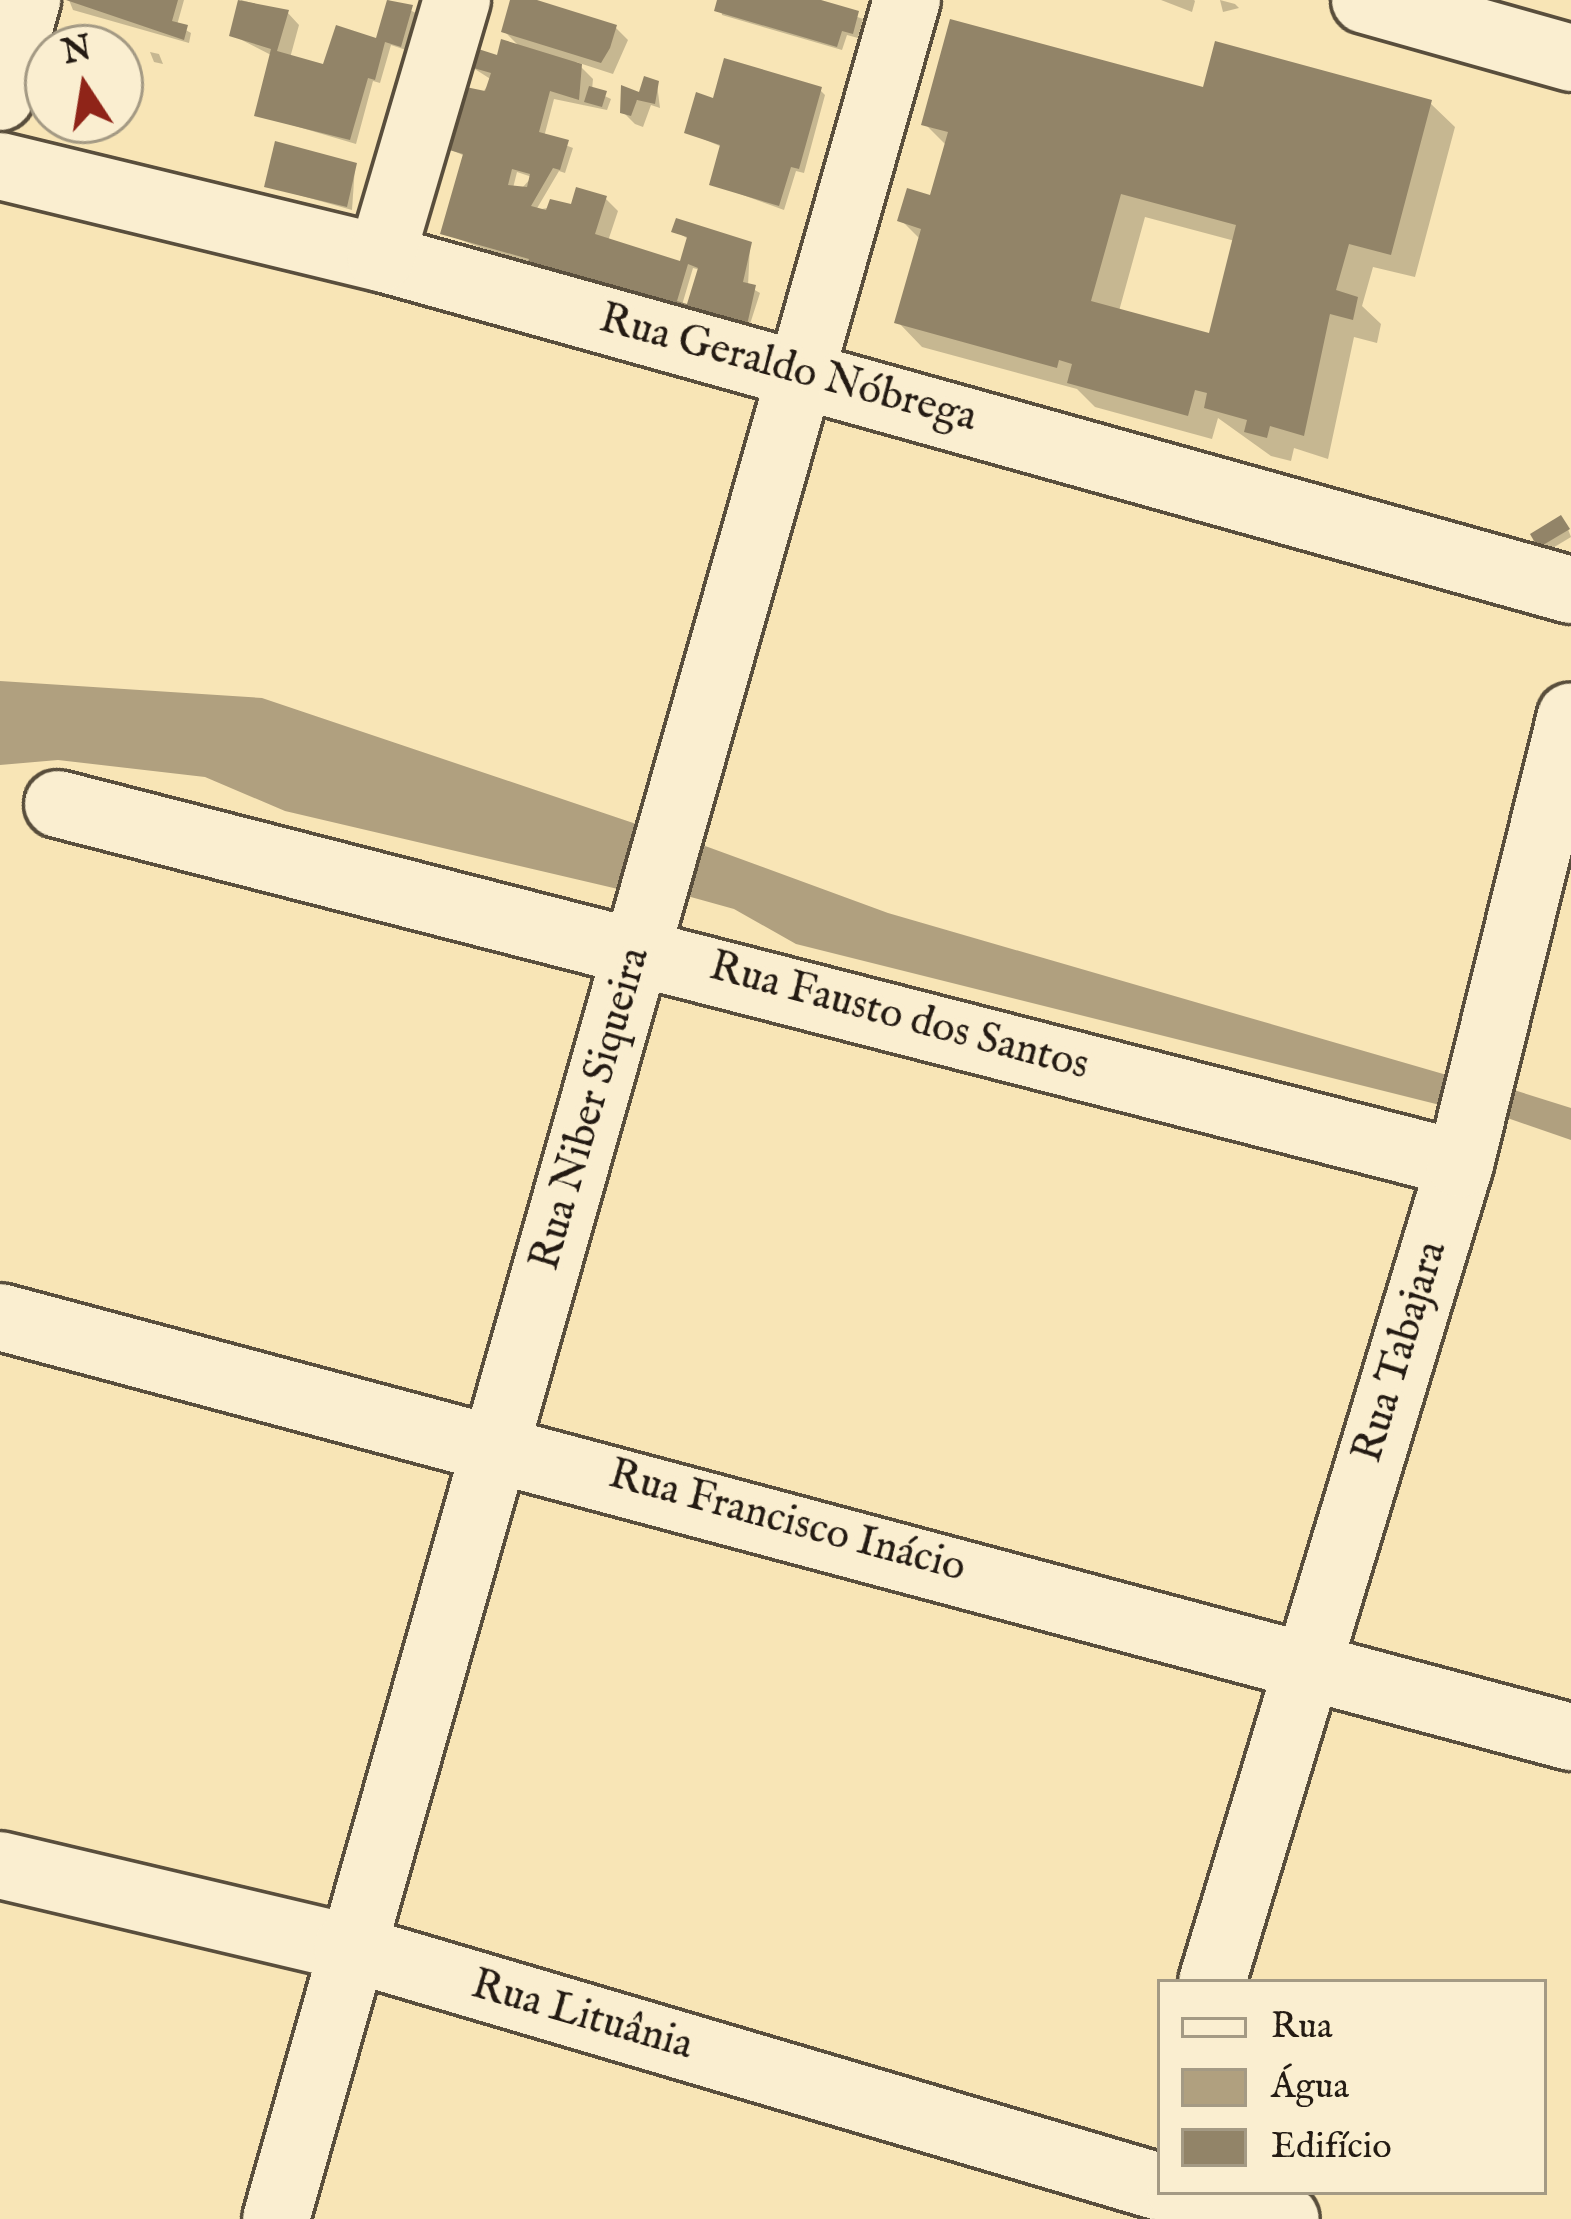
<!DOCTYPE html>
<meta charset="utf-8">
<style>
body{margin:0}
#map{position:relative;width:1571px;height:2219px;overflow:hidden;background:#f8e5b6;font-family:"IM FELL English",serif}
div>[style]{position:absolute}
.water>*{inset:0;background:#b0a07f}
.shadow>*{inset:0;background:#0003}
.building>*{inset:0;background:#928468}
.roads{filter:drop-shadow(3px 0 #594e3c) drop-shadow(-3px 0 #594e3c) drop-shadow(0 3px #594e3c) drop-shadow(0 -3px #594e3c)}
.minor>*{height:66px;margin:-33px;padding:0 33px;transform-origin:33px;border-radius:33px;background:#faeed0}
span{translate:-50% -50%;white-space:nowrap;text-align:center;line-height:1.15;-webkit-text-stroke:12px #faeed0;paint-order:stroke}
.street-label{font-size:42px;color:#241b13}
.legend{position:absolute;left:1157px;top:1979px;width:390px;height:216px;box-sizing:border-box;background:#faeed0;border:3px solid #a49a84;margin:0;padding:15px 21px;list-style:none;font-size:36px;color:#241b13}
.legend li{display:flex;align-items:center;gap:24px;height:60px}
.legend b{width:60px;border:3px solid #a49a84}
.north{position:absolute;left:24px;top:24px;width:120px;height:120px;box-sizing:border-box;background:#faeed0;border:3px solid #a49a84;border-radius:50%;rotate:348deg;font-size:33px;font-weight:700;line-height:48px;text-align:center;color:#241b13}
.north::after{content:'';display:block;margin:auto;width:42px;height:54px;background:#8f2418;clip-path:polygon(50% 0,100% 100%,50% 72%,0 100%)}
</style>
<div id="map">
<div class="water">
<i style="clip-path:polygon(0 681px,262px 698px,654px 830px,635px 893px,285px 811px,205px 777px,58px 760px,0 765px)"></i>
<i style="clip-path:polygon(697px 843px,888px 913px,1464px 1080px,1456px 1109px,796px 944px,734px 909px,680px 894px)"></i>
<i style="clip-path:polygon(1501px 1086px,1571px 1108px,1571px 1140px,1496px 1114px)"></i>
</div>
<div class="shadow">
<i style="clip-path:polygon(69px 0,184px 0,177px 25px,191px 33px,189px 43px,73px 10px)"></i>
<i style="clip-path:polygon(241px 0,287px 12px,299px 25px,290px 58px,325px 68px,378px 42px,388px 0,416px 13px,406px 50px,391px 45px,380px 83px,373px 81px,356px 144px,258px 115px,273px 56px,232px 35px)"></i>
<i style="clip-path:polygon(evenodd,513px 0,616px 28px,628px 40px,613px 74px,576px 62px,593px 79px,592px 90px,611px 99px,607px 110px,554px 99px,544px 137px,573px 148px,565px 173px,559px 171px,536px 210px,605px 198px,618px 211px,608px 241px,682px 264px,690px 240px,675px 231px,750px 245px,748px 286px,760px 293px,742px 349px,443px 233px,465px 156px,442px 146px,492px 80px,467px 64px,522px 49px,504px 31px,513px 0,517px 172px,532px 177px,522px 188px,513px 188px,517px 172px,513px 0,693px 268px,701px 270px,689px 308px,682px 305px,693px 268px)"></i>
<i style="clip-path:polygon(720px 0,810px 0,863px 19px,858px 38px,847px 35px,842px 50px,722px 15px)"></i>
<i style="clip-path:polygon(1161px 0,1194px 0,1195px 1px,1192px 12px)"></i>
<i style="clip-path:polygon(1220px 0,1235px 4px,1239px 8px,1223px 12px)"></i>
<i style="clip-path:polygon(150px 52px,159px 54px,163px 64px,154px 62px)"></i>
<i style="clip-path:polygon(657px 84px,660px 108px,651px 105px,643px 127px,635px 124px,623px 112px)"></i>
<i style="clip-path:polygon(820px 90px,825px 95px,804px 173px,796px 171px,784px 210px,713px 184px,722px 147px,687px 132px,715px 102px)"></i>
<i style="clip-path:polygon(evenodd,1205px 91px,1430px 103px,1455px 127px,1415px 277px,1373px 267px,1362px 306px,1381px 324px,1377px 343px,1354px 337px,1328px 459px,1294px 448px,1291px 461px,1271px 456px,1218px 418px,1212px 439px,1095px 407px,1077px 389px,922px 347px,898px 322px,921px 240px,901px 220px,932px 199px,947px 146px,925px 124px,1205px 91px,1145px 217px,1235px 241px,1211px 337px,1119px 311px,1145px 217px)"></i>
<i style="clip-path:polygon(355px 166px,352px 210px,267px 186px)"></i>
<i style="clip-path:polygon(1566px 524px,1571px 537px,1546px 552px,1534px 535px)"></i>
</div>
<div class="building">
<i style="clip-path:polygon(66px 0,178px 0,172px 21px,188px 25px,184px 40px)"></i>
<i style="clip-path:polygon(238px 0,289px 10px,277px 51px,323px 64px,336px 25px,376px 38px,387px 0,413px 5px,401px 47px,385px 42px,375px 80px,368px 78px,350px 140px,254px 116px,271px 49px,229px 36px)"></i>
<i style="clip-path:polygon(510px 0,537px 0,617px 25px,610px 48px,601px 63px,501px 32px)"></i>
<i style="clip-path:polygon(717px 0,821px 0,859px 11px,853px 34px,842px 31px,837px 47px,714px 11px)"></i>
<i style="clip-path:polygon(evenodd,950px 19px,1203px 87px,1215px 41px,1432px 100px,1391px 255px,1349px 244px,1336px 290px,1358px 297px,1353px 320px,1330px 314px,1304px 436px,1270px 426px,1267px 438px,1244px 432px,1247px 420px,1204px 408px,1207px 393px,1195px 390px,1188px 416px,1067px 383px,1072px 364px,1059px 360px,1057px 368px,894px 323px,921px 229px,897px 221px,907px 188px,930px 195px,948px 132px,921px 125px,950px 19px,1121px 194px,1236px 225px,1209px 333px,1091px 301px,1121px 194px)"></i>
<i style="clip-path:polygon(66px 33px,100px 44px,99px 48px,62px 48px)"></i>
<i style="clip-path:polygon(evenodd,501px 39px,582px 64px,579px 100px,550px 91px,539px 132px,569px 140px,560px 170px,553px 168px,531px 206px,546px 210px,550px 199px,571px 204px,576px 187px,607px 196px,595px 234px,680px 261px,687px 237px,671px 232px,676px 218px,752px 242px,743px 282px,756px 285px,747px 325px,525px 271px,529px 259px,440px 234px,463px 154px,439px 147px,461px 86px,485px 91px,491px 73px,463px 65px,469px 46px,497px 55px,501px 39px,512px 169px,530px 174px,527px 187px,508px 185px,512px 169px,501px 39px,688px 264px,698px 268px,687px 304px,677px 301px,688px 264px)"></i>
<i style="clip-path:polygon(724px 58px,822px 87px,799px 169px,791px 167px,779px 206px,709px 185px,720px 145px,684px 133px,696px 92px,713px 98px)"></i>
<i style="clip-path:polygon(644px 76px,659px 81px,655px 104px,637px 100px,631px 116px,620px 113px,621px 85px,639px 92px)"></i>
<i style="clip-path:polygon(589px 86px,607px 91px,602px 107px,584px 102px)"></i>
<i style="clip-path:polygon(275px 141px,357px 163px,347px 207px,264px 187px)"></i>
<i style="clip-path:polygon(1561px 515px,1570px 529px,1538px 548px,1530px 534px)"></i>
</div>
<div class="roads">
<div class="minor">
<i style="left:1365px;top:0;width:214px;rotate:15.7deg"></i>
<i style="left:0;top:97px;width:101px;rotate:-74.4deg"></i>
<i style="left:0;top:166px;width:392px;rotate:13.6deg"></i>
<i style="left:381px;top:258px;width:1235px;rotate:15.59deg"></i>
<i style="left:381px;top:258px;width:269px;rotate:-73.6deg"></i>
<i style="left:58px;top:804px;width:1447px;rotate:14.4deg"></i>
<i style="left:0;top:1317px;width:1626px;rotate:14.97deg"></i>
<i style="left:0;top:1865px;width:357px;rotate:13.3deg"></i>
<i style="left:347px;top:1947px;width:848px;rotate:16.45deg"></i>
<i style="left:1212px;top:1982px;width:855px;rotate:-73.13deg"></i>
<i style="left:1460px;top:1164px;width:461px;rotate:-76.1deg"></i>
<i style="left:1181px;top:2192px;width:108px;rotate:14.4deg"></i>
<i style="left:276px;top:2219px;width:2307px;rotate:-74.13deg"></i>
</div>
</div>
<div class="street-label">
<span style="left:788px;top:369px;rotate:15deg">Rua Geraldo Nóbrega</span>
<span style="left:899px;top:1017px;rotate:15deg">Rua Fausto dos Santos</span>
<span style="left:591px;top:1109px;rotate:-74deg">Rua Niber Siqueira</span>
<span style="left:1401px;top:1352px;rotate:-73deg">Rua Tabajara</span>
<span style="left:787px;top:1522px;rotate:15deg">Rua Francisco Inácio</span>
<span style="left:582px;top:2016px;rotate:16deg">Rua Lituânia</span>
</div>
<ul class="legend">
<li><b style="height:15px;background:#faeed0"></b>Rua</li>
<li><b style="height:33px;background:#b0a07f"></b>Água</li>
<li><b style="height:33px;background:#928468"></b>Edifício</li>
</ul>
<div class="north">N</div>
</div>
